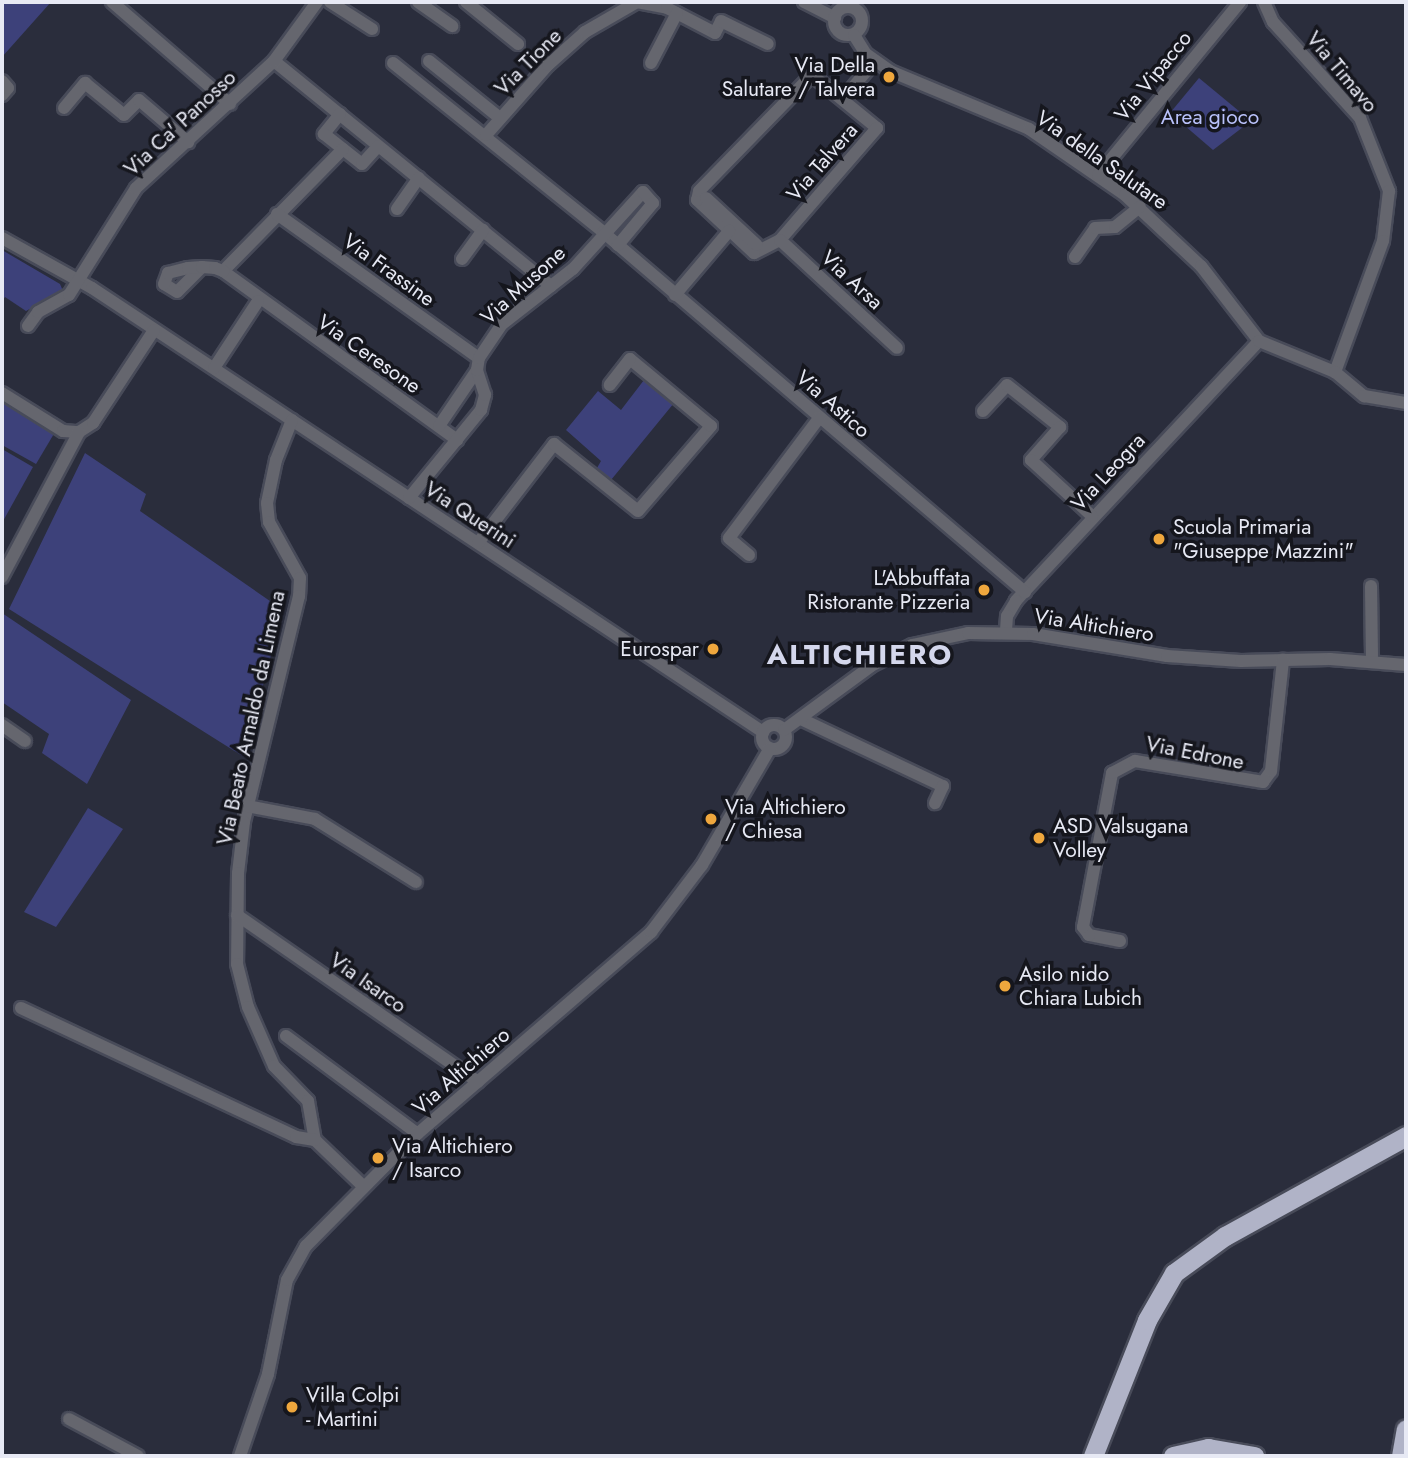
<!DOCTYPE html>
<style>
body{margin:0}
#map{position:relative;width:1408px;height:1458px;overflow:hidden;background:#2a2d3c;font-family:Jost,sans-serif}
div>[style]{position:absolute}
.green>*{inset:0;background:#3d417a}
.roads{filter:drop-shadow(2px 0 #484b59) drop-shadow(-2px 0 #484b59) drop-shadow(0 2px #484b59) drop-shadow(0 -2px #484b59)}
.minor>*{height:12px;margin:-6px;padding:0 6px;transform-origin:6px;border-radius:6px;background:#65666e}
.minor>.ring{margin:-6px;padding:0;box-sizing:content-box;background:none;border:12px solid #65666e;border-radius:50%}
.highway>*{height:19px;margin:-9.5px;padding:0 9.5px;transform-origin:9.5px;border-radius:9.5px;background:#b0b3c7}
.dots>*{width:19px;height:19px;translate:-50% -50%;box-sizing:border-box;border:4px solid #15161d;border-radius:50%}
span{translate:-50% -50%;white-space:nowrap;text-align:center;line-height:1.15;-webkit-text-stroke:7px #15161d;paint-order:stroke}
.street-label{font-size:21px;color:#e7e9f4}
.poi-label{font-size:21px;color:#e7e9f4}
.right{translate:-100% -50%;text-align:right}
.left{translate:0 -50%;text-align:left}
.park-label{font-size:21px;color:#b9c1fa}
.district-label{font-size:28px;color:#d4d7ec;font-weight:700;letter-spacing:2px}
.frame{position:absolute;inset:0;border:4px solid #e7e9f4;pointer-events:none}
</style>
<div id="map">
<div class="green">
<i style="clip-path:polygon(2px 2px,51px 2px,2px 57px)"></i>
<i style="clip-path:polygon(1199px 78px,1251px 121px,1213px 150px,1170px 113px)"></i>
<i style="clip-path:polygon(2px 250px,60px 284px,63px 291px,26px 311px,5px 297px,2px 301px)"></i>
<i style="clip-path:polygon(644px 380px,674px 403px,611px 480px,597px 468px,601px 461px,566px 430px,598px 391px,621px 410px)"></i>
<i style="clip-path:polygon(2px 398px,55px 432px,36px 464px,2px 445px)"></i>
<i style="clip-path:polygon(2px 449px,33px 467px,2px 523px)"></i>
<i style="clip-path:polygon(85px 453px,146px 494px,140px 511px,283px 610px,244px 757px,9px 609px)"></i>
<i style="clip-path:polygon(2px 613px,131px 700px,87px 784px,42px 753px,49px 734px,2px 702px)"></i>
<i style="clip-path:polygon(88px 808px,123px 829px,56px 927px,24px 912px)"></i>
</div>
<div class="roads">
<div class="minor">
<i style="left:112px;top:2px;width:156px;rotate:40.8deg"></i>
<i style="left:330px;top:2px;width:50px;rotate:32.7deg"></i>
<i style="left:418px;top:2px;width:42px;rotate:35.2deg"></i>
<i style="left:466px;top:2px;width:67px;rotate:38.9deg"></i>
<i style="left:637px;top:2px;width:31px;rotate:11deg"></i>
<i style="left:667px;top:8px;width:54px;rotate:27.5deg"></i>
<i style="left:715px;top:33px;width:13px;rotate:-63deg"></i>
<i style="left:721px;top:21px;width:52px;rotate:26.1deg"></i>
<i style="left:804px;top:2px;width:35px;rotate:27deg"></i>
<i style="left:1264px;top:2px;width:22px;rotate:66deg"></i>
<i style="left:1273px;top:22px;width:130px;rotate:47.8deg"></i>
<i style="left:1360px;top:118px;width:79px;rotate:68.3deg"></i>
<i style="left:1389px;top:191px;width:50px;rotate:96.8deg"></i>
<i style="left:1383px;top:241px;width:140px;rotate:110.1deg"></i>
<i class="ring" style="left:834px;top:7px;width:16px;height:16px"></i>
<i style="left:854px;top:35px;width:22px;rotate:58deg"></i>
<i style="left:866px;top:54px;width:29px;rotate:35deg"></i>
<i style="left:890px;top:71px;width:151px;rotate:22.6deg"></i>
<i style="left:1029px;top:129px;width:116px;rotate:34.5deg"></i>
<i style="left:1125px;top:195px;width:104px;rotate:43.1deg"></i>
<i style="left:1201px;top:266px;width:95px;rotate:52.3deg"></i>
<i style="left:1259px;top:341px;width:356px;rotate:133.1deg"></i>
<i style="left:1016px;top:601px;width:17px;rotate:121deg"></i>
<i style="left:1007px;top:616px;width:15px;rotate:94deg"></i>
<i style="left:274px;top:61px;width:357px;rotate:39.1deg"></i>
<i style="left:429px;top:61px;width:91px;rotate:38.8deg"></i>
<i style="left:393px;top:63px;width:270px;rotate:38.8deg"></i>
<i style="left:603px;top:232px;width:555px;rotate:40.47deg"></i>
<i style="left:651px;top:63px;width:56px;rotate:-62.5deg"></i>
<i style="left:812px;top:75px;width:84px;rotate:39.2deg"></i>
<i style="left:877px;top:128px;width:148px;rotate:130.9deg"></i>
<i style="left:780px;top:240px;width:29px;rotate:153deg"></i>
<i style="left:754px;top:253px;width:78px;rotate:-137.1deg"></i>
<i style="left:697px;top:200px;width:9px;rotate:-77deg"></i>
<i style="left:699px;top:191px;width:162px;rotate:-45.8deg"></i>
<i style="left:2px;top:95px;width:9px;rotate:-49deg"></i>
<i style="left:8px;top:88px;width:9px;rotate:-131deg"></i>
<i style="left:843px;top:99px;width:50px;rotate:-49.9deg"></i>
<i style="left:64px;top:108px;width:33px;rotate:-50deg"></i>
<i style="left:85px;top:83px;width:50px;rotate:39.4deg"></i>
<i style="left:124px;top:115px;width:21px;rotate:-45deg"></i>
<i style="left:139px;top:100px;width:65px;rotate:40.6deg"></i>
<i style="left:340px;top:114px;width:26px;rotate:129deg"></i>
<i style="left:324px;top:134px;width:48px;rotate:38.3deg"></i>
<i style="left:362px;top:164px;width:24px;rotate:-48deg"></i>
<i style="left:486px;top:135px;width:94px;rotate:-48.5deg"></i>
<i style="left:548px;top:65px;width:50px;rotate:-41.7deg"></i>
<i style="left:585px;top:32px;width:60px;rotate:-30deg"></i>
<i style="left:343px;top:149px;width:171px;rotate:134.5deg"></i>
<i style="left:223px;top:271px;width:289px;rotate:35.8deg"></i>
<i style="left:1098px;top:175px;width:224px;rotate:-50.6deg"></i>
<i style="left:706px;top:198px;width:69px;rotate:42.7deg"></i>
<i style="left:397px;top:209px;width:38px;rotate:-55deg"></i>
<i style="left:277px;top:214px;width:248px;rotate:35.5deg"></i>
<i style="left:2px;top:238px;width:103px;rotate:29.1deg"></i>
<i style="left:92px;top:288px;width:805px;rotate:33.49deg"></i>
<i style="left:780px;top:240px;width:159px;rotate:42.7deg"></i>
<i style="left:1075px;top:257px;width:35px;rotate:-55deg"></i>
<i style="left:1095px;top:228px;width:20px;rotate:-3deg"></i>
<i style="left:1115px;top:227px;width:32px;rotate:-39deg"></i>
<i style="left:462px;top:259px;width:36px;rotate:-54deg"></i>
<i style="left:202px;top:267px;width:35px;rotate:135deg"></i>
<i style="left:177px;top:292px;width:15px;rotate:-148deg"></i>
<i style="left:164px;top:284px;width:12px;rotate:-70deg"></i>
<i style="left:168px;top:273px;width:21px;rotate:-14deg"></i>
<i style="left:188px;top:268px;width:14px;rotate:-4deg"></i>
<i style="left:202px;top:267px;width:13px;rotate:4deg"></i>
<i style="left:215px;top:268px;width:9px;rotate:21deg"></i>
<i style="left:675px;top:295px;width:84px;rotate:-49.8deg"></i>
<i style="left:28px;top:326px;width:17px;rotate:-54deg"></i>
<i style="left:38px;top:312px;width:35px;rotate:-29deg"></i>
<i style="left:69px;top:295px;width:126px;rotate:-57.9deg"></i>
<i style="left:136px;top:188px;width:188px;rotate:-42.6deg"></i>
<i style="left:274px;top:61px;width:73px;rotate:-53.9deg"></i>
<i style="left:1259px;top:341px;width:82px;rotate:22.2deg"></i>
<i style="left:1335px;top:372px;width:38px;rotate:40deg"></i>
<i style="left:1364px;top:396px;width:43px;rotate:9.5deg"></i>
<i style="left:214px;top:368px;width:80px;rotate:-56.7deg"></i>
<i style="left:2px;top:393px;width:72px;rotate:31.9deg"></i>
<i style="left:63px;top:431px;width:16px;rotate:4deg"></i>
<i style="left:79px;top:432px;width:17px;rotate:-33deg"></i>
<i style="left:93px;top:423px;width:111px;rotate:-56.7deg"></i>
<i style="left:983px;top:411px;width:35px;rotate:-47deg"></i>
<i style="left:1007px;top:385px;width:68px;rotate:38.4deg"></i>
<i style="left:1060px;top:427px;width:44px;rotate:131.3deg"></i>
<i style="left:1031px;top:460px;width:83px;rotate:42.6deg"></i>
<i style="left:292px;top:420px;width:43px;rotate:111.8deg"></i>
<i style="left:276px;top:460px;width:44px;rotate:101.8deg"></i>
<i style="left:267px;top:503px;width:19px;rotate:84deg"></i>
<i style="left:269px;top:522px;width:64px;rotate:61deg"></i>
<i style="left:300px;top:578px;width:18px;rotate:93deg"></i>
<i style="left:299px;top:596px;width:233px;rotate:103.7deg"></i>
<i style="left:244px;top:822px;width:51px;rotate:96.7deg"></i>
<i style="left:238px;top:873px;width:91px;rotate:90.6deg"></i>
<i style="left:237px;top:964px;width:44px;rotate:75.7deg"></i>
<i style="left:248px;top:1007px;width:64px;rotate:66.2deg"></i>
<i style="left:274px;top:1066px;width:49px;rotate:45.8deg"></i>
<i style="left:308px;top:1101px;width:40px;rotate:80deg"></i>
<i style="left:315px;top:1140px;width:65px;rotate:43.8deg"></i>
<i style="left:439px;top:426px;width:68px;rotate:-55.8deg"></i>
<i style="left:409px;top:498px;width:114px;rotate:-50.7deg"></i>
<i style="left:481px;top:410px;width:16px;rotate:-75deg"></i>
<i style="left:485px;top:395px;width:26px;rotate:-108deg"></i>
<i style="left:477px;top:370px;width:12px;rotate:-81deg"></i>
<i style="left:479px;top:358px;width:40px;rotate:-56deg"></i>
<i style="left:501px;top:325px;width:91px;rotate:-37.9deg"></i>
<i style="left:573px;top:269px;width:104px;rotate:-47.7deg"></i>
<i style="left:643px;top:192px;width:15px;rotate:48deg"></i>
<i style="left:653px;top:203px;width:55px;rotate:129.8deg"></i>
<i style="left:478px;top:543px;width:125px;rotate:-52.5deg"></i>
<i style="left:554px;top:444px;width:107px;rotate:38.6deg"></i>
<i style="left:638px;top:511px;width:112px;rotate:-49.3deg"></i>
<i style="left:711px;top:426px;width:105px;rotate:-140.4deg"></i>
<i style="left:630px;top:359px;width:33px;rotate:128deg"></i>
<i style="left:749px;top:555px;width:26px;rotate:-140deg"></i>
<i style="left:729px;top:538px;width:150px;rotate:-53.1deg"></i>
<i style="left:2px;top:577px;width:164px;rotate:-62deg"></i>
<i style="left:1371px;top:586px;width:74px;rotate:89.2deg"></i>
<i style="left:801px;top:719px;width:157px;rotate:25.3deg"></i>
<i style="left:943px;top:786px;width:19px;rotate:115deg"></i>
<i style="left:2px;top:725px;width:28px;rotate:35deg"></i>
<i class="ring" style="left:762px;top:725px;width:12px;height:12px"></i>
<i style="left:784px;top:730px;width:108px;rotate:-36.3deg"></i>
<i style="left:871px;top:666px;width:46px;rotate:-27.1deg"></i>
<i style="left:912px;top:645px;width:57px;rotate:-12.1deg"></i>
<i style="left:968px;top:633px;width:65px;rotate:0.9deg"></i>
<i style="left:1033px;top:634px;width:136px;rotate:9.3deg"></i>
<i style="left:1167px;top:656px;width:74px;rotate:3.9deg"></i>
<i style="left:1241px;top:661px;width:89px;rotate:-1.3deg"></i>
<i style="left:1330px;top:659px;width:76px;rotate:4.5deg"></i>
<i style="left:247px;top:806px;width:69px;rotate:10.8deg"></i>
<i style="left:315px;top:819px;width:119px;rotate:32deg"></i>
<i style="left:237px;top:915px;width:293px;rotate:34.7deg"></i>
<i style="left:1120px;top:941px;width:32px;rotate:-169deg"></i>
<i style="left:1089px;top:935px;width:10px;rotate:-127deg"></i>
<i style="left:1083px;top:927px;width:157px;rotate:-79.3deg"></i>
<i style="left:1112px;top:773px;width:26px;rotate:-28deg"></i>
<i style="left:1135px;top:761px;width:130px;rotate:9.3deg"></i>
<i style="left:1263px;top:782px;width:14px;rotate:-54deg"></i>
<i style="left:1271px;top:771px;width:112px;rotate:-83.8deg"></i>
<i style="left:21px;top:1008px;width:304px;rotate:25.1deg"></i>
<i style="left:296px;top:1137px;width:19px;rotate:9deg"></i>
<i style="left:286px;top:1036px;width:164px;rotate:36.6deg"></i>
<i style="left:69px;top:1419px;width:78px;rotate:28.2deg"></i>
<i style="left:240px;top:1456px;width:87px;rotate:-71.1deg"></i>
<i style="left:268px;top:1374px;width:96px;rotate:-78.6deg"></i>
<i style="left:287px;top:1280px;width:39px;rotate:-61deg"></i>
<i style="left:306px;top:1246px;width:156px;rotate:-45.3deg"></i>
<i style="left:416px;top:1135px;width:311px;rotate:-40.8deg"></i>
<i style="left:651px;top:932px;width:84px;rotate:-52.7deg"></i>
<i style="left:702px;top:865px;width:135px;rotate:-59.8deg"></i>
</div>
<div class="highway">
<i style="left:1093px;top:1456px;width:146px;rotate:-68.3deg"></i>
<i style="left:1147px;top:1320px;width:54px;rotate:-60.1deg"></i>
<i style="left:1174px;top:1273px;width:63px;rotate:-36deg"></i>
<i style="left:1225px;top:1236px;width:207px;rotate:-28.9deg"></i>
<i style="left:1173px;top:1456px;width:36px;rotate:-13deg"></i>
<i style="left:1208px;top:1448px;width:47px;rotate:9.9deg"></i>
<i style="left:1401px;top:1456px;width:27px;rotate:-80deg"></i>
</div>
</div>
<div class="dots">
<i style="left:889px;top:77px;background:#efa73d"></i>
<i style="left:1159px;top:539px;background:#efa73d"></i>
<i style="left:984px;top:590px;background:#efa73d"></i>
<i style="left:713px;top:649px;background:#efa73d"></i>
<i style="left:711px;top:819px;background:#efa73d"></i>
<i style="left:1039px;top:838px;background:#efa73d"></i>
<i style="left:1005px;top:986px;background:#efa73d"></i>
<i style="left:378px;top:1158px;background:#efa73d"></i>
<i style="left:292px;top:1407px;background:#efa73d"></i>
</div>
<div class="street-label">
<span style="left:528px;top:62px;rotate:-45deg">Via Tione</span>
<span style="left:1342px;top:72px;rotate:50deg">Via Timavo</span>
<span style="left:1153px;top:76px;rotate:-51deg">Via Vipacco</span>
<span style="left:180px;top:123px;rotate:-43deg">Via Ca' Panosso</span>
<span style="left:1102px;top:160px;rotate:35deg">Via della Salutare</span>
<span style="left:822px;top:162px;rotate:-49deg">Via Talvera</span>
<span style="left:389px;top:270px;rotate:36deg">Via Frassine</span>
<span style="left:852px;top:280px;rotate:43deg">Via Arsa</span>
<span style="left:523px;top:285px;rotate:-42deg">Via Musone</span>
<span style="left:369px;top:354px;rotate:35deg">Via Ceresone</span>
<span style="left:833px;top:404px;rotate:41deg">Via Astico</span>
<span style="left:1108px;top:472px;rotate:-47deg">Via Leogra</span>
<span style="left:470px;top:515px;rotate:33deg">Via Querini</span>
<span style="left:1094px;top:625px;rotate:9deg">Via Altichiero</span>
<span style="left:251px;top:718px;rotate:-78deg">Via Beato Arnaldo da Limena</span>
<span style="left:1195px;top:753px;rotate:11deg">Via Edrone</span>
<span style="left:368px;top:983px;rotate:35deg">Via Isarco</span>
<span style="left:461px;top:1071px;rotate:-41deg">Via Altichiero</span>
</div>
<div class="poi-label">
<span class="right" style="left:875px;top:77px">Via Della<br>Salutare / Talvera</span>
<span class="left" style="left:1173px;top:539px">Scuola Primaria<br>"Giuseppe Mazzini"</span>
<span class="right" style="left:970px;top:590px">L'Abbuffata<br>Ristorante Pizzeria</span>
<span class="right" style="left:699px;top:649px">Eurospar</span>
<span class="left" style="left:725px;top:819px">Via Altichiero<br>/ Chiesa</span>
<span class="left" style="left:1053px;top:838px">ASD Valsugana<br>Volley</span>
<span class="left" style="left:1019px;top:986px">Asilo nido<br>Chiara Lubich</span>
<span class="left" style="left:392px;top:1158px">Via Altichiero<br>/ Isarco</span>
<span class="left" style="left:306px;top:1407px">Villa Colpi<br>- Martini</span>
</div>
<div class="park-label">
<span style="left:1210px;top:117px">Area gioco</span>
</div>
<div class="district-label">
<span style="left:860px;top:655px">ALTICHIERO</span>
</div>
<div class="frame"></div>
</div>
